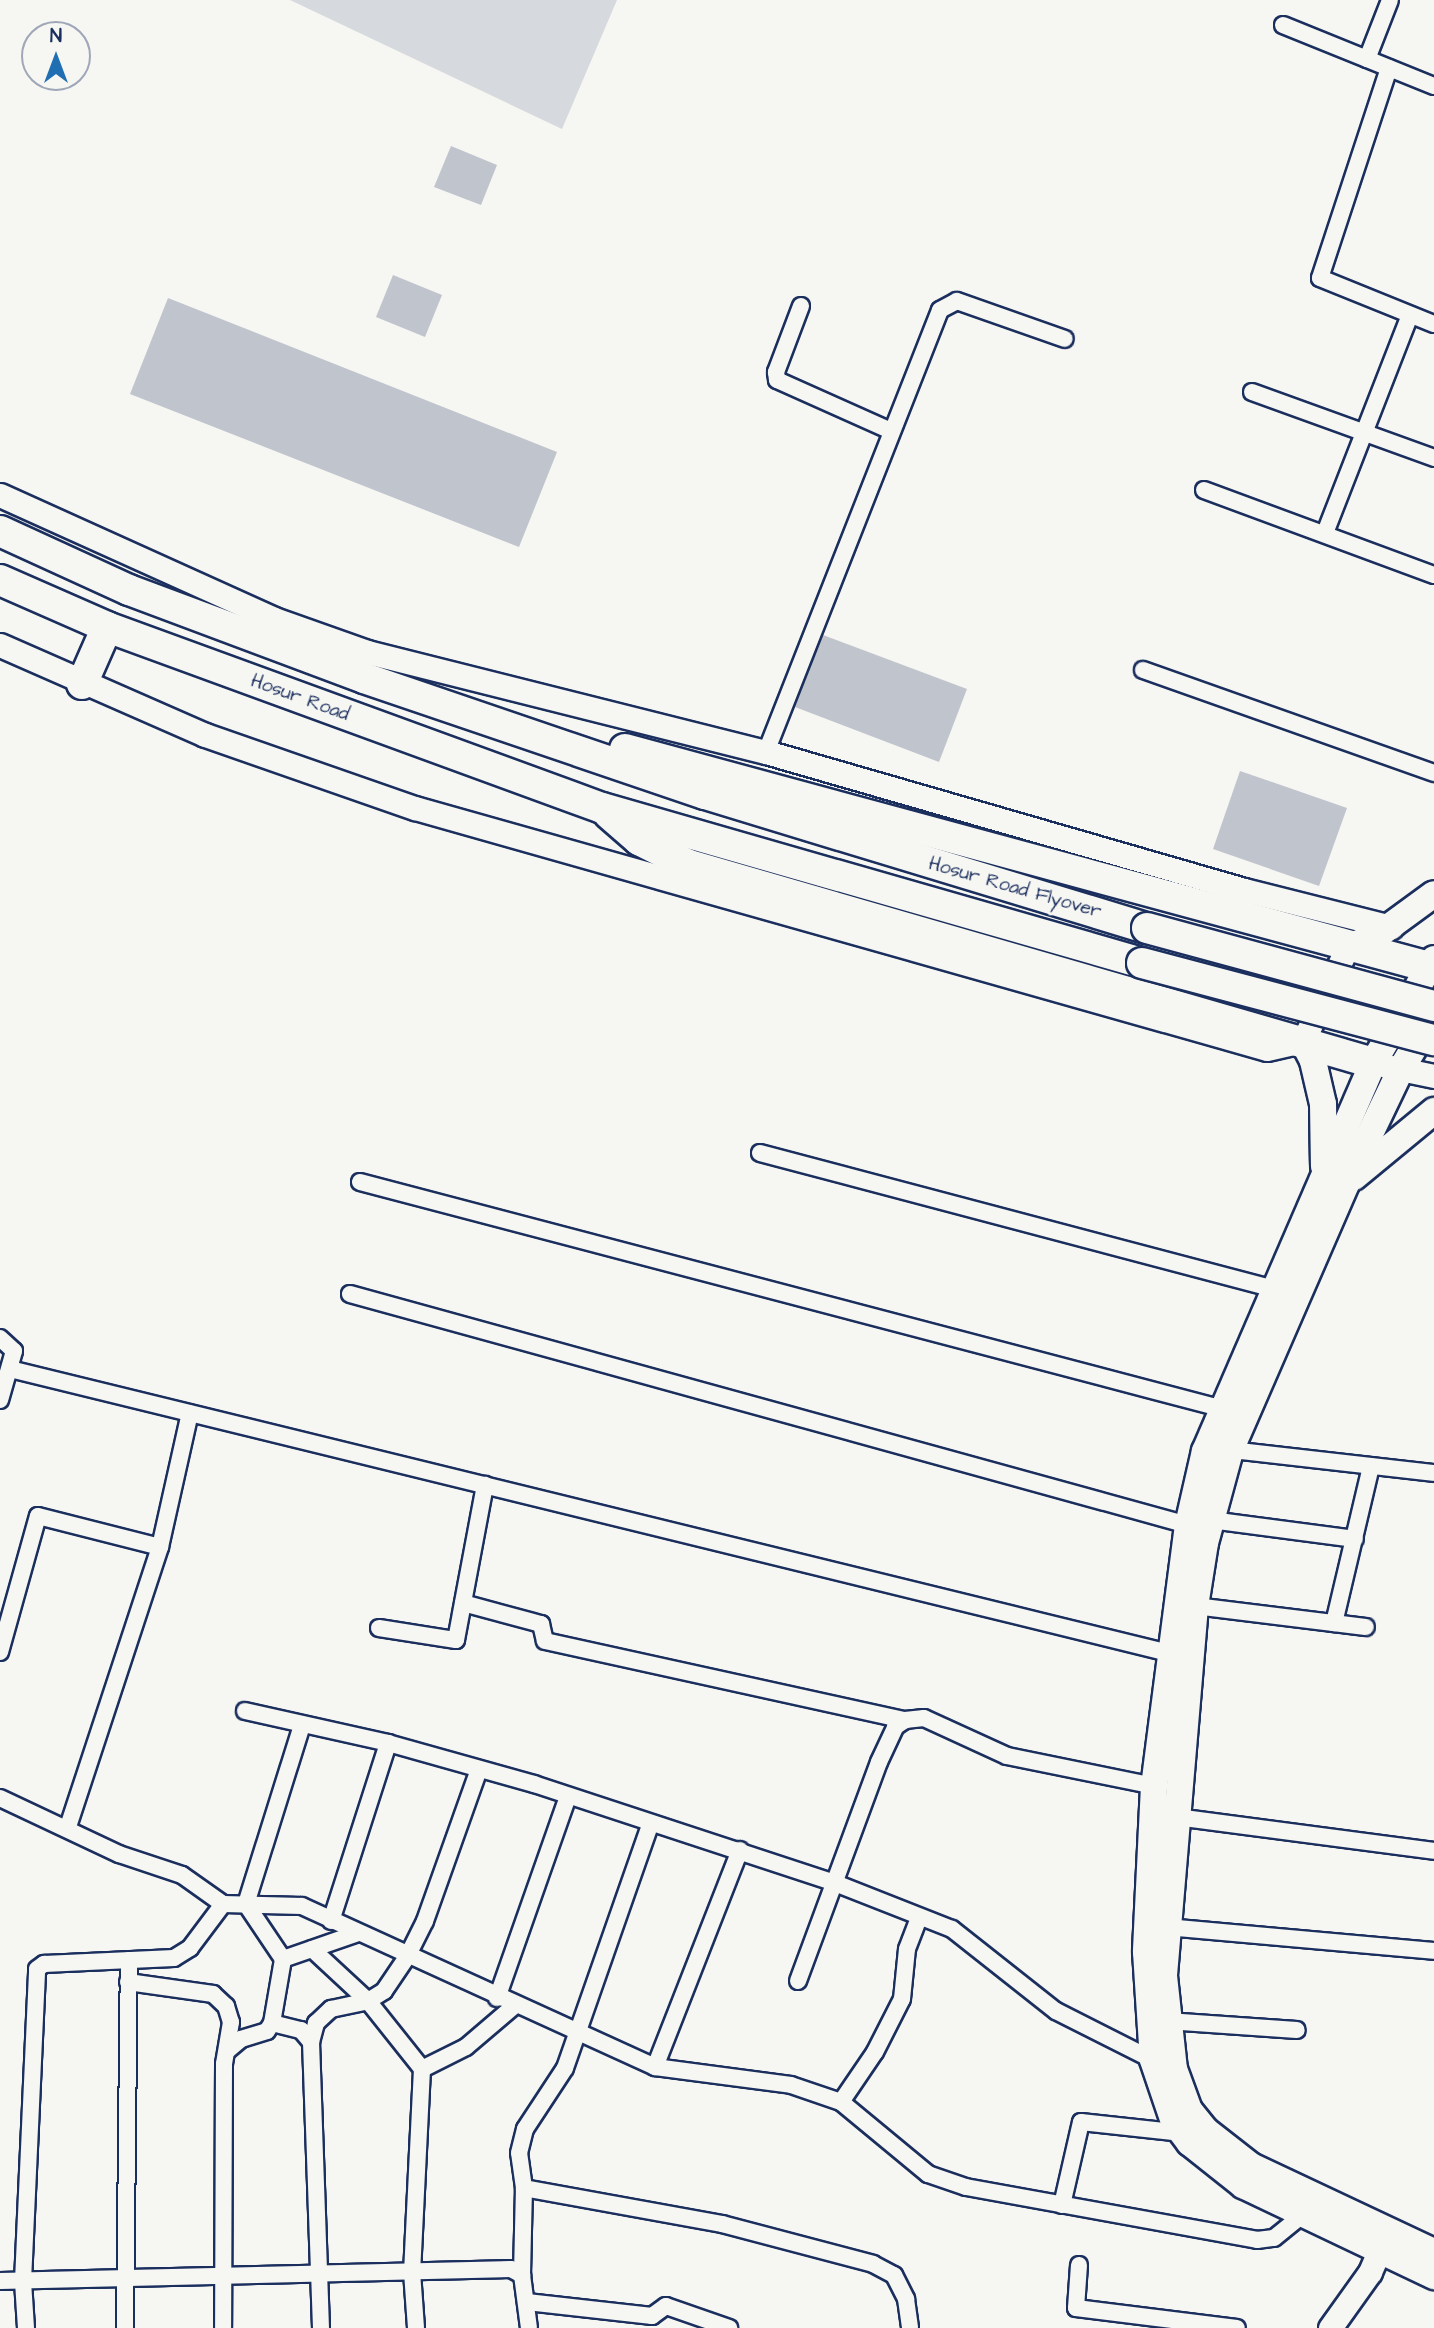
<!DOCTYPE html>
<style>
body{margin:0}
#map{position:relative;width:1434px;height:2328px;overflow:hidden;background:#f6f6f2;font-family:"Architects Daughter",sans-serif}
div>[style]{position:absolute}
.green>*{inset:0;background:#d6d9dd}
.building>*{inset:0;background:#c0c4cd}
.roads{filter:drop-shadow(2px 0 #1b2f5e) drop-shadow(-2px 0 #1b2f5e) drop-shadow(0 2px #1b2f5e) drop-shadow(0 -2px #1b2f5e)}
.street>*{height:16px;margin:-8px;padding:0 8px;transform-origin:8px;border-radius:8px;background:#f6f6f2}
.secondary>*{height:23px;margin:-11.5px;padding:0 11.5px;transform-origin:11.5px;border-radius:11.5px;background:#f6f6f2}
.primary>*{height:26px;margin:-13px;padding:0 13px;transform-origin:13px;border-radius:13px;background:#f6f6f2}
.highway>*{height:30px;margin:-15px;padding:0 15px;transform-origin:15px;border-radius:15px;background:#f6f6f2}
.bridges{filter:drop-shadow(2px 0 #1b2f5e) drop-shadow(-2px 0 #1b2f5e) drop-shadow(0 2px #1b2f5e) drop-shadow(0 -2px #1b2f5e)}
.highway-bridge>*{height:30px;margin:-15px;padding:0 15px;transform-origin:15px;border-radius:15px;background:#f6f6f2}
span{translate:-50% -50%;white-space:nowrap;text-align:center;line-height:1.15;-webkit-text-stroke:6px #f6f6f2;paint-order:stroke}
.street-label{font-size:19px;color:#1b2f5e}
.north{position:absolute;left:21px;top:21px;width:70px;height:70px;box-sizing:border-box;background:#f6f6f2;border:2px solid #9ea6b7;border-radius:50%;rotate:0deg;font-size:19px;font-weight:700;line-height:28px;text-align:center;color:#1b2f5e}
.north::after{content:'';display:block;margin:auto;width:24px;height:32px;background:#1f6fb2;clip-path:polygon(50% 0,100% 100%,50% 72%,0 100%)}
</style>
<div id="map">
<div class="green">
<i style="clip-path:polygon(290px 0,617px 0,562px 129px)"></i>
</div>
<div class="building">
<i style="clip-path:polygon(451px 146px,497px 165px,481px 205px,434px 187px)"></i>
<i style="clip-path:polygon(393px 275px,442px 295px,425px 337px,376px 317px)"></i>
<i style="clip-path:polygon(168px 298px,557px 452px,519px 547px,130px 394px)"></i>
<i style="clip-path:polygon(823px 635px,967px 689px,939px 762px,795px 707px)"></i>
<i style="clip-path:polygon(1240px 771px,1347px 808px,1319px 886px,1213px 849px)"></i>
</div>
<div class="roads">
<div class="street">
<i style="left:1283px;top:25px;width:163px;rotate:22deg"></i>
<i style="left:1367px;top:59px;width:63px;rotate:-68.7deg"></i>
<i style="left:1389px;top:68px;width:221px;rotate:108.2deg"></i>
<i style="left:1320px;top:278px;width:123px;rotate:22deg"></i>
<i style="left:801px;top:306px;width:71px;rotate:110.7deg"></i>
<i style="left:776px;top:372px;width:8px;rotate:83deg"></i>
<i style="left:777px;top:380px;width:125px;rotate:24.1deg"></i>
<i style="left:1252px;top:392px;width:194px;rotate:19.9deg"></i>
<i style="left:1204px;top:490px;width:245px;rotate:20.3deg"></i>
<i style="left:1325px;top:533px;width:234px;rotate:-68.7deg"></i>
<i style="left:1143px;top:670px;width:309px;rotate:19.5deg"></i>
<i style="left:766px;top:752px;width:475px;rotate:-68.5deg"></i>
<i style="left:940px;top:310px;width:19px;rotate:-28deg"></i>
<i style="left:957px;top:301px;width:114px;rotate:19.4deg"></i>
<i style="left:760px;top:1153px;width:536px;rotate:14.81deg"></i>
<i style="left:360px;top:1182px;width:901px;rotate:14.73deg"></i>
<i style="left:350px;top:1294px;width:869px;rotate:15.41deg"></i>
<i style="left:0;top:1338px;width:19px;rotate:43deg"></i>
<i style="left:14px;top:1351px;width:51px;rotate:105.9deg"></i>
<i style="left:10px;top:1369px;width:1202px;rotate:13.77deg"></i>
<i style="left:1223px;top:1449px;width:212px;rotate:6.5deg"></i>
<i style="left:1211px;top:1520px;width:145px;rotate:7.5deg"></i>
<i style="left:160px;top:1547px;width:137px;rotate:-77.4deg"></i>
<i style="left:463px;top:1603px;width:81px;rotate:15.1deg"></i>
<i style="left:541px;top:1624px;width:17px;rotate:77deg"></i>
<i style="left:545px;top:1641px;width:369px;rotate:12.4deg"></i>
<i style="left:1195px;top:1606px;width:172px;rotate:7deg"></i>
<i style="left:1334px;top:1623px;width:161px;rotate:-76.7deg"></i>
<i style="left:379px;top:1628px;width:78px;rotate:8.9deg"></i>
<i style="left:456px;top:1640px;width:158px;rotate:-79.4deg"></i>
<i style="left:0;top:1652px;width:141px;rotate:-74.4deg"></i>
<i style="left:38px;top:1516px;width:126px;rotate:14.3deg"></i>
<i style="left:160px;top:1547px;width:295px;rotate:108.2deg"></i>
<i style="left:245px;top:1711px;width:147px;rotate:12.6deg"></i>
<i style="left:388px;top:1743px;width:152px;rotate:15.7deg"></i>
<i style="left:534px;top:1784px;width:317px;rotate:18.2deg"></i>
<i style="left:835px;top:1883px;width:126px;rotate:21.5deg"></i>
<i style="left:952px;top:1929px;width:132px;rotate:38.3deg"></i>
<i style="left:1056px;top:2011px;width:109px;rotate:26.8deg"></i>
<i style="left:0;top:1798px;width:132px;rotate:25.2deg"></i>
<i style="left:119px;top:1854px;width:66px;rotate:18.4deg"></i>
<i style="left:182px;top:1875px;width:50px;rotate:35.3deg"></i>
<i style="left:223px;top:1904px;width:79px;rotate:1.5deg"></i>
<i style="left:302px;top:1906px;width:388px;rotate:24.5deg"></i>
<i style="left:655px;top:2067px;width:137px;rotate:7.5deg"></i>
<i style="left:791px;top:2085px;width:53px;rotate:18.8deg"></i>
<i style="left:841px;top:2102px;width:113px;rotate:39.6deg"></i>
<i style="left:928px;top:2174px;width:40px;rotate:18.9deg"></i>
<i style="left:966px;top:2187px;width:296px;rotate:10.3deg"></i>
<i style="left:1257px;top:2240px;width:17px;rotate:-7deg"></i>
<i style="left:1274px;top:2238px;width:36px;rotate:-39deg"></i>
<i style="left:1169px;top:1816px;width:267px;rotate:7.5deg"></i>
<i style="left:331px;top:1921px;width:187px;rotate:-72.2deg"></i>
<i style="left:1166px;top:1927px;width:269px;rotate:5.1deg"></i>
<i style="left:312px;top:1949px;width:76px;rotate:42.9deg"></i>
<i style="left:368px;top:2001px;width:87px;rotate:51.5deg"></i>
<i style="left:422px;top:2069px;width:203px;rotate:92.8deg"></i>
<i style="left:412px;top:2272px;width:56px;rotate:85.9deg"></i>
<i style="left:283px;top:1959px;width:79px;rotate:-19.1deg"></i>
<i style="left:798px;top:1981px;width:233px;rotate:-69.7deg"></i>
<i style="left:879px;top:1762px;width:38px;rotate:-65deg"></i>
<i style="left:895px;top:1727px;width:12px;rotate:-35deg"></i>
<i style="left:905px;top:1720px;width:19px;rotate:-6deg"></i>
<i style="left:924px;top:1718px;width:91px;rotate:24.6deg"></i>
<i style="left:1007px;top:1756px;width:150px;rotate:11.5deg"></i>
<i style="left:128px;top:1982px;width:86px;rotate:8deg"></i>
<i style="left:213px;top:1994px;width:18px;rotate:43deg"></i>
<i style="left:226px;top:2006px;width:17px;rotate:73deg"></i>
<i style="left:231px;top:2022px;width:43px;rotate:99.5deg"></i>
<i style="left:224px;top:2064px;width:264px;rotate:90.2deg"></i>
<i style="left:497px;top:1998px;width:214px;rotate:-70.6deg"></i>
<i style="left:1167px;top:2021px;width:130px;rotate:4deg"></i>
<i style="left:272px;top:2023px;width:30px;rotate:14deg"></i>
<i style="left:301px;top:2030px;width:16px;rotate:50deg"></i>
<i style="left:228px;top:2050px;width:17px;rotate:-40deg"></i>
<i style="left:241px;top:2039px;width:27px;rotate:-17deg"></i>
<i style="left:267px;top:2031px;width:9px;rotate:-58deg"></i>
<i style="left:272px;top:2023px;width:65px;rotate:-80.2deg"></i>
<i style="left:283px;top:1959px;width:66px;rotate:-123.9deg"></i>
<i style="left:246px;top:1904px;width:188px;rotate:-72.6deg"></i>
<i style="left:655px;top:2067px;width:233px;rotate:-68.6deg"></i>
<i style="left:422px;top:2069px;width:49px;rotate:-26.6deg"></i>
<i style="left:466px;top:2047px;width:63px;rotate:-40.5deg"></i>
<i style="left:841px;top:2102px;width:60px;rotate:-55.8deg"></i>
<i style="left:875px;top:2052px;width:59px;rotate:-63deg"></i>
<i style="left:902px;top:1999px;width:50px;rotate:-84.3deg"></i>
<i style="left:907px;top:1949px;width:34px;rotate:-69deg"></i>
<i style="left:524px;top:2188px;width:35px;rotate:-98deg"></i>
<i style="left:519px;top:2153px;width:25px;rotate:-76deg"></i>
<i style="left:525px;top:2129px;width:73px;rotate:-56.7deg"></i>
<i style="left:565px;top:2068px;width:257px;rotate:-70.7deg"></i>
<i style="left:1062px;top:2205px;width:85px;rotate:-77.1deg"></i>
<i style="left:1081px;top:2122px;width:102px;rotate:6.2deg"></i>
<i style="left:1079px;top:2265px;width:43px;rotate:94deg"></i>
<i style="left:1076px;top:2308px;width:162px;rotate:7.1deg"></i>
<i style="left:522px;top:2275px;width:87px;rotate:-88.7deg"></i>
<i style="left:524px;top:2188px;width:201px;rotate:10.3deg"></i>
<i style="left:722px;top:2224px;width:156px;rotate:14.8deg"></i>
<i style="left:873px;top:2264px;width:24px;rotate:28deg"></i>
<i style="left:894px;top:2275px;width:27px;rotate:63deg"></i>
<i style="left:906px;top:2299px;width:29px;rotate:82deg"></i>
<i style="left:0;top:2281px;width:511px;rotate:-1.35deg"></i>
<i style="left:511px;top:2269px;width:13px;rotate:29deg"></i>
<i style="left:522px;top:2275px;width:53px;rotate:82.5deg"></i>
<i style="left:527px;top:2302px;width:126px;rotate:6.4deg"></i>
<i style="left:652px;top:2316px;width:17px;rotate:-36deg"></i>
<i style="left:666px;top:2306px;width:67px;rotate:19.2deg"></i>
<i style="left:26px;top:2328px;width:47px;rotate:-93.7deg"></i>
<i style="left:23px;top:2281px;width:312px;rotate:-87.4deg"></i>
<i style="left:37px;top:1969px;width:9px;rotate:-36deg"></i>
<i style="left:44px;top:1964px;width:130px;rotate:-2.6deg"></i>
<i style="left:174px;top:1958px;width:19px;rotate:-32deg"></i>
<i style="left:190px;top:1948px;width:55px;rotate:-53.1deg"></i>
<i style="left:125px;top:2328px;width:368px;rotate:-89.4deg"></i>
<i style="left:321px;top:2328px;width:286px;rotate:-92deg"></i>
<i style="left:311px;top:2042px;width:20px;rotate:-75deg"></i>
<i style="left:316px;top:2023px;width:21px;rotate:-43deg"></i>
<i style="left:331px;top:2009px;width:38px;rotate:-12deg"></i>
<i style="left:368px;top:2001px;width:19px;rotate:-32deg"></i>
<i style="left:384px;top:1991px;width:41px;rotate:-55.9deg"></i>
<i style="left:407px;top:1957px;width:40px;rotate:-63.4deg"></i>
<i style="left:425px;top:1921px;width:161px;rotate:-70.4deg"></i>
</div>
<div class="secondary">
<i style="left:0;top:495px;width:301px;rotate:24.3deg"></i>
<i style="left:274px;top:619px;width:99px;rotate:19.5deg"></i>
<i style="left:367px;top:652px;width:411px;rotate:14.1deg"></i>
<i style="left:766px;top:752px;width:498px;rotate:16.1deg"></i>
<i style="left:1244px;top:890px;width:152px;rotate:14.1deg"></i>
<i style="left:0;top:645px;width:224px;rotate:23.7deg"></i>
<i style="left:205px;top:735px;width:222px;rotate:19.2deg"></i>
<i style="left:415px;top:808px;width:885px;rotate:15.79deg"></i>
<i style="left:1267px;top:1049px;width:37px;rotate:-13deg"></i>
<i style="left:1303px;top:1041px;width:103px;rotate:-64.7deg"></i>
<i style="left:1386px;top:1066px;width:49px;rotate:11.8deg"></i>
<i style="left:1330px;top:2328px;width:69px;rotate:-54.5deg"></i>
<i style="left:1370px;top:2272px;width:40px;rotate:-66.6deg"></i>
</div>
<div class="primary">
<i style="left:1347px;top:948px;width:34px;rotate:-23deg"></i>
<i style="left:1378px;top:935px;width:69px;rotate:-36.2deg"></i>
<i style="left:1434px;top:959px;width:121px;rotate:120.4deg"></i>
<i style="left:1373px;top:1063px;width:423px;rotate:113.4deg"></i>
<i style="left:1205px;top:1451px;width:76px;rotate:102.9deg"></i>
<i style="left:1188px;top:1525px;width:263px;rotate:97.4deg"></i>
<i style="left:1154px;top:1786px;width:166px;rotate:92.8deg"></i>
<i style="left:1146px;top:1952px;width:108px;rotate:86.3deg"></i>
<i style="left:1153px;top:2060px;width:65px;rotate:71.3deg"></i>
<i style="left:1174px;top:2122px;width:26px;rotate:53deg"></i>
<i style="left:1190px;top:2143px;width:68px;rotate:38.4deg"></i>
<i style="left:1243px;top:2185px;width:212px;rotate:25.5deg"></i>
<i style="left:1434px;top:1015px;width:63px;rotate:121.4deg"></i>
<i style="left:1401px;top:1069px;width:127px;rotate:115.6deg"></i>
<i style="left:1346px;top:1184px;width:291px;rotate:113.5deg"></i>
<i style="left:1230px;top:1451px;width:95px;rotate:105.2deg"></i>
<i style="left:1205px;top:1543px;width:64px;rotate:99deg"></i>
<i style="left:1195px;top:1606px;width:371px;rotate:94.8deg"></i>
<i style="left:1164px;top:1976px;width:94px;rotate:83.9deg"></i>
<i style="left:1174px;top:2069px;width:44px;rotate:69.9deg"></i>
<i style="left:1189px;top:2110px;width:26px;rotate:51deg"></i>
<i style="left:1205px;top:2130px;width:58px;rotate:38deg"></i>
<i style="left:1251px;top:2166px;width:202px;rotate:25.2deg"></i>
<i style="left:1303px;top:1041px;width:22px;rotate:63deg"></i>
<i style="left:1313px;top:1061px;width:44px;rotate:76.9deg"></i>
<i style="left:1323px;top:1104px;width:62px;rotate:89.1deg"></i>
<i style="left:1354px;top:1177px;width:104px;rotate:-39.5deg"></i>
</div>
<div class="highway">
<i style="left:0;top:531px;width:142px;rotate:24.6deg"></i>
<i style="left:129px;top:590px;width:251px;rotate:20.5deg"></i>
<i style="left:364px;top:678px;width:360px;rotate:18.8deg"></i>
<i style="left:705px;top:794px;width:462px;rotate:16.9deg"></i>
<i style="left:0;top:580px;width:117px;rotate:23.7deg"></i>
<i style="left:107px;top:627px;width:527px;rotate:20.09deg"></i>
<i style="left:602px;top:808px;width:562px;rotate:16.02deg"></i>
<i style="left:82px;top:684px;width:62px;rotate:-66.3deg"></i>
<i style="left:625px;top:749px;width:833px;rotate:15.17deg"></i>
<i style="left:609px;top:814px;width:40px;rotate:41deg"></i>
<i style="left:639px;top:840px;width:56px;rotate:26.6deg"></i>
<i style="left:689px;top:865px;width:712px;rotate:16.14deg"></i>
</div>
</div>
<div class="bridges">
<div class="highway-bridge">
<i style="left:1147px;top:928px;width:297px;rotate:15.2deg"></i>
<i style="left:1142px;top:963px;width:302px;rotate:14.8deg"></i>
</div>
</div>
<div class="street-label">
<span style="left:300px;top:698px;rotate:20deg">Hosur Road</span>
<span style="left:1015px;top:888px;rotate:16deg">Hosur Road Flyover</span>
</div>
<div class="north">N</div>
</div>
